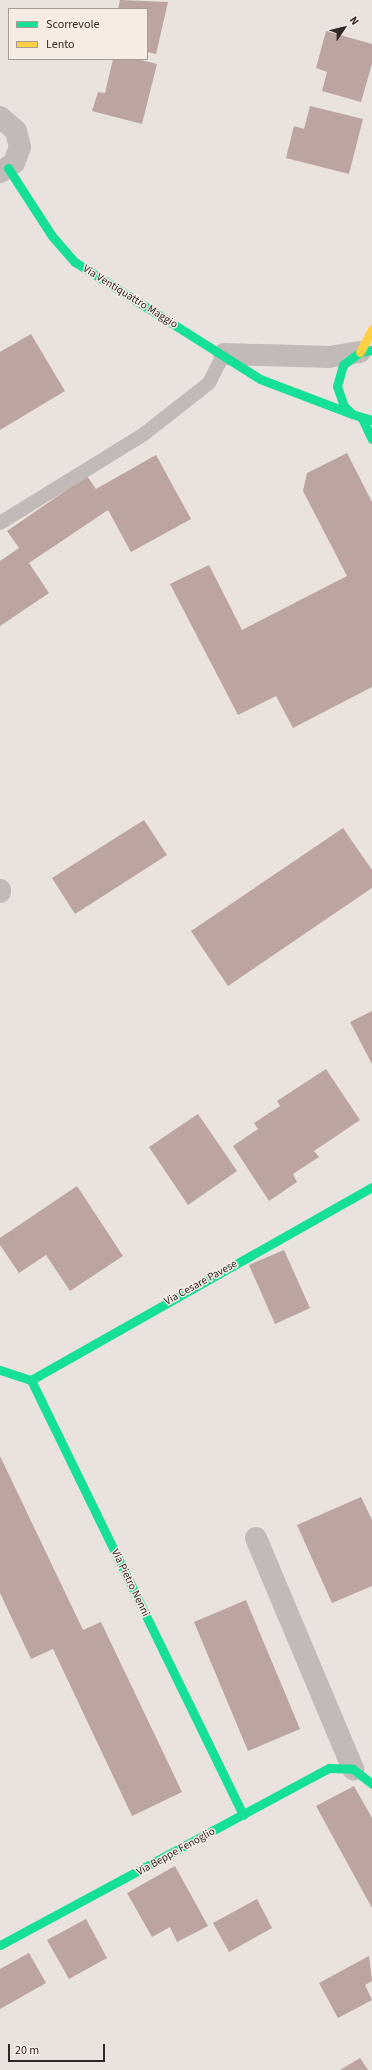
<!DOCTYPE html>
<style>
body{margin:0}
#map{position:relative;width:372px;height:2070px;overflow:hidden;background:#eae2dd;font-family:"Source Sans 3",sans-serif}
div>[style]{position:absolute}
.building>*{inset:0;background:#bca4a0}
.lane>*{height:14px;margin:-7px;padding:0 7px;transform-origin:7px;border-radius:7px;background:#c2bab7}
.street>*{height:22px;margin:-11px;padding:0 11px;transform-origin:11px;border-radius:11px;background:#c2bab7}
.fast>*{height:9px;margin:-4.5px;padding:0 4.5px;transform-origin:4.5px;border-radius:4.5px;background:#16e098}
.slow>*{height:9px;margin:-4.5px;padding:0 4.5px;transform-origin:4.5px;border-radius:4.5px;background:#ffcf43}
span{translate:-50% -50%;white-space:nowrap;text-align:center;line-height:1.15;-webkit-text-stroke:3px #f7ece4;paint-order:stroke}
.street-label{font-size:11px;color:#322826}
.legend{position:absolute;left:8px;top:8px;width:140px;height:52px;box-sizing:border-box;background:#f7ece4;border:1px solid #a89e98;margin:0;padding:5px 7px;list-style:none;font-size:12px;color:#322826}
.legend li{display:flex;align-items:center;gap:8px;height:20px}
.legend b{width:20px;border:1px solid #a89e98}
.north{position:absolute;left:324px;top:8px;width:40px;height:40px;-webkit-text-stroke:3px #f7ece4;paint-order:stroke;rotate:55deg;font-size:11px;font-weight:700;line-height:16px;text-align:center;color:#322826}
.north::after{content:'';display:block;margin:auto;width:14px;height:18px;background:#322826;clip-path:polygon(50% 0,100% 100%,50% 72%,0 100%)}
.scale{position:absolute;left:8px;top:2044px;width:97px;height:18px;box-sizing:border-box;border:2px solid #322826;border-top:0;padding-left:5px;font-size:12px;line-height:14px;white-space:nowrap;color:#322826;-webkit-text-stroke:3px #f7ece4;paint-order:stroke}
</style>
<div id="map">
<div class="building">
<i style="clip-path:polygon(120px 0,168px 2px,156px 54px,147px 52px,147px 9px,118px 9px)"></i>
<i style="clip-path:polygon(326px 31px,372px 44px,372px 64px,361px 102px,322px 91px,327px 72px,316px 68px)"></i>
<i style="clip-path:polygon(113px 59px,137px 59px,157px 64px,142px 124px,92px 111px,98px 92px,105px 93px)"></i>
<i style="clip-path:polygon(310px 106px,363px 119px,349px 174px,286px 158px,294px 126px,304px 129px)"></i>
<i style="clip-path:polygon(31px 334px,65px 391px,0 430px,0 352px)"></i>
<i style="clip-path:polygon(347px 453px,372px 502px,372px 687px,293px 728px,276px 696px,238px 715px,170px 584px,209px 565px,242px 630px,347px 576px,303px 491px,307px 473px)"></i>
<i style="clip-path:polygon(156px 455px,191px 519px,131px 552px,108px 510px,29px 563px,49px 593px,0 626px,0 561px,19px 548px,7px 531px,87px 476px,96px 489px)"></i>
<i style="clip-path:polygon(144px 820px,167px 855px,75px 914px,52px 878px)"></i>
<i style="clip-path:polygon(343px 828px,372px 870px,372px 888px,228px 986px,191px 931px)"></i>
<i style="clip-path:polygon(372px 1011px,372px 1064px,350px 1022px)"></i>
<i style="clip-path:polygon(326px 1069px,360px 1120px,314px 1151px,319px 1157px,293px 1174px,297px 1182px,269px 1201px,233px 1146px,258px 1129px,254px 1123px,280px 1106px,277px 1101px)"></i>
<i style="clip-path:polygon(198px 1114px,237px 1171px,188px 1205px,149px 1147px)"></i>
<i style="clip-path:polygon(77px 1186px,123px 1256px,70px 1291px,46px 1255px,19px 1273px,0 1245px,0 1238px)"></i>
<i style="clip-path:polygon(284px 1250px,310px 1308px,275px 1324px,249px 1265px)"></i>
<i style="clip-path:polygon(0 1456px,83px 1630px,101px 1622px,182px 1792px,132px 1816px,53px 1649px,31px 1659px,0 1593px)"></i>
<i style="clip-path:polygon(361px 1497px,372px 1520px,372px 1586px,332px 1603px,297px 1525px)"></i>
<i style="clip-path:polygon(246px 1600px,300px 1729px,248px 1751px,194px 1622px)"></i>
<i style="clip-path:polygon(354px 1786px,372px 1818px,372px 1908px,316px 1806px)"></i>
<i style="clip-path:polygon(175px 1866px,208px 1926px,177px 1942px,170px 1927px,152px 1937px,127px 1893px)"></i>
<i style="clip-path:polygon(257px 1899px,272px 1928px,229px 1952px,213px 1923px)"></i>
<i style="clip-path:polygon(86px 1919px,107px 1958px,69px 1979px,47px 1940px)"></i>
<i style="clip-path:polygon(29px 1953px,46px 1983px,0 2009px,0 1969px)"></i>
<i style="clip-path:polygon(369px 1956px,372px 1981px,365px 1985px,372px 2000px,338px 2018px,319px 1983px)"></i>
<i style="clip-path:polygon(360px 2058px,368px 2070px,340px 2070px)"></i>
</div>
<div class="lane">
<i style="left:0;top:523px;width:169px;rotate:-31.7deg"></i>
<i style="left:144px;top:434px;width:83px;rotate:-38.1deg"></i>
<i style="left:209px;top:383px;width:33px;rotate:-63deg"></i>
</div>
<div class="street">
<i style="left:0;top:117px;width:21px;rotate:41deg"></i>
<i style="left:16px;top:131px;width:16px;rotate:76deg"></i>
<i style="left:20px;top:147px;width:17px;rotate:111deg"></i>
<i style="left:14px;top:163px;width:17px;rotate:147deg"></i>
<i style="left:224px;top:354px;width:105px;rotate:1.6deg"></i>
<i style="left:329px;top:357px;width:31px;rotate:-9deg"></i>
<i style="left:0;top:890px;width:2px;rotate:90deg"></i>
<i style="left:256px;top:1538px;width:251px;rotate:67.2deg"></i>
</div>
<div class="fast">
<i style="left:8px;top:168px;width:81px;rotate:57.1deg"></i>
<i style="left:52px;top:236px;width:35px;rotate:49deg"></i>
<i style="left:75px;top:262px;width:219px;rotate:32.3deg"></i>
<i style="left:260px;top:379px;width:98px;rotate:20.8deg"></i>
<i style="left:372px;top:350px;width:12px;rotate:171deg"></i>
<i style="left:360px;top:352px;width:21px;rotate:143deg"></i>
<i style="left:343px;top:365px;width:22px;rotate:106deg"></i>
<i style="left:337px;top:386px;width:21px;rotate:71deg"></i>
<i style="left:344px;top:406px;width:11px;rotate:45deg"></i>
<i style="left:352px;top:414px;width:21px;rotate:17deg"></i>
<i style="left:362px;top:418px;width:23px;rotate:65deg"></i>
<i style="left:0;top:1370px;width:33px;rotate:18deg"></i>
<i style="left:31px;top:1380px;width:484px;rotate:64deg"></i>
<i style="left:31px;top:1380px;width:392px;rotate:-29.5deg"></i>
<i style="left:0;top:1945px;width:374px;rotate:-28.3deg"></i>
<i style="left:329px;top:1768px;width:24px;rotate:2deg"></i>
<i style="left:353px;top:1769px;width:24px;rotate:38deg"></i>
</div>
<div class="slow">
<i style="left:360px;top:352px;width:26px;rotate:-62deg"></i>
</div>
<div class="street-label">
<span style="left:130px;top:297px;rotate:32deg">Via Ventiquattro Maggio</span>
<span style="left:201px;top:1283px;rotate:-29deg">Via Cesare Pavese</span>
<span style="left:130px;top:1583px;rotate:64deg">Via Pietro Nenni</span>
<span style="left:176px;top:1852px;rotate:-29deg">Via Beppe Fenoglio</span>
</div>
<ul class="legend">
<li><b style="height:5px;background:#16e098"></b>Scorrevole</li>
<li><b style="height:5px;background:#ffcf43"></b>Lento</li>
</ul>
<div class="north">N</div>
<div class="scale">20 m</div>
</div>
